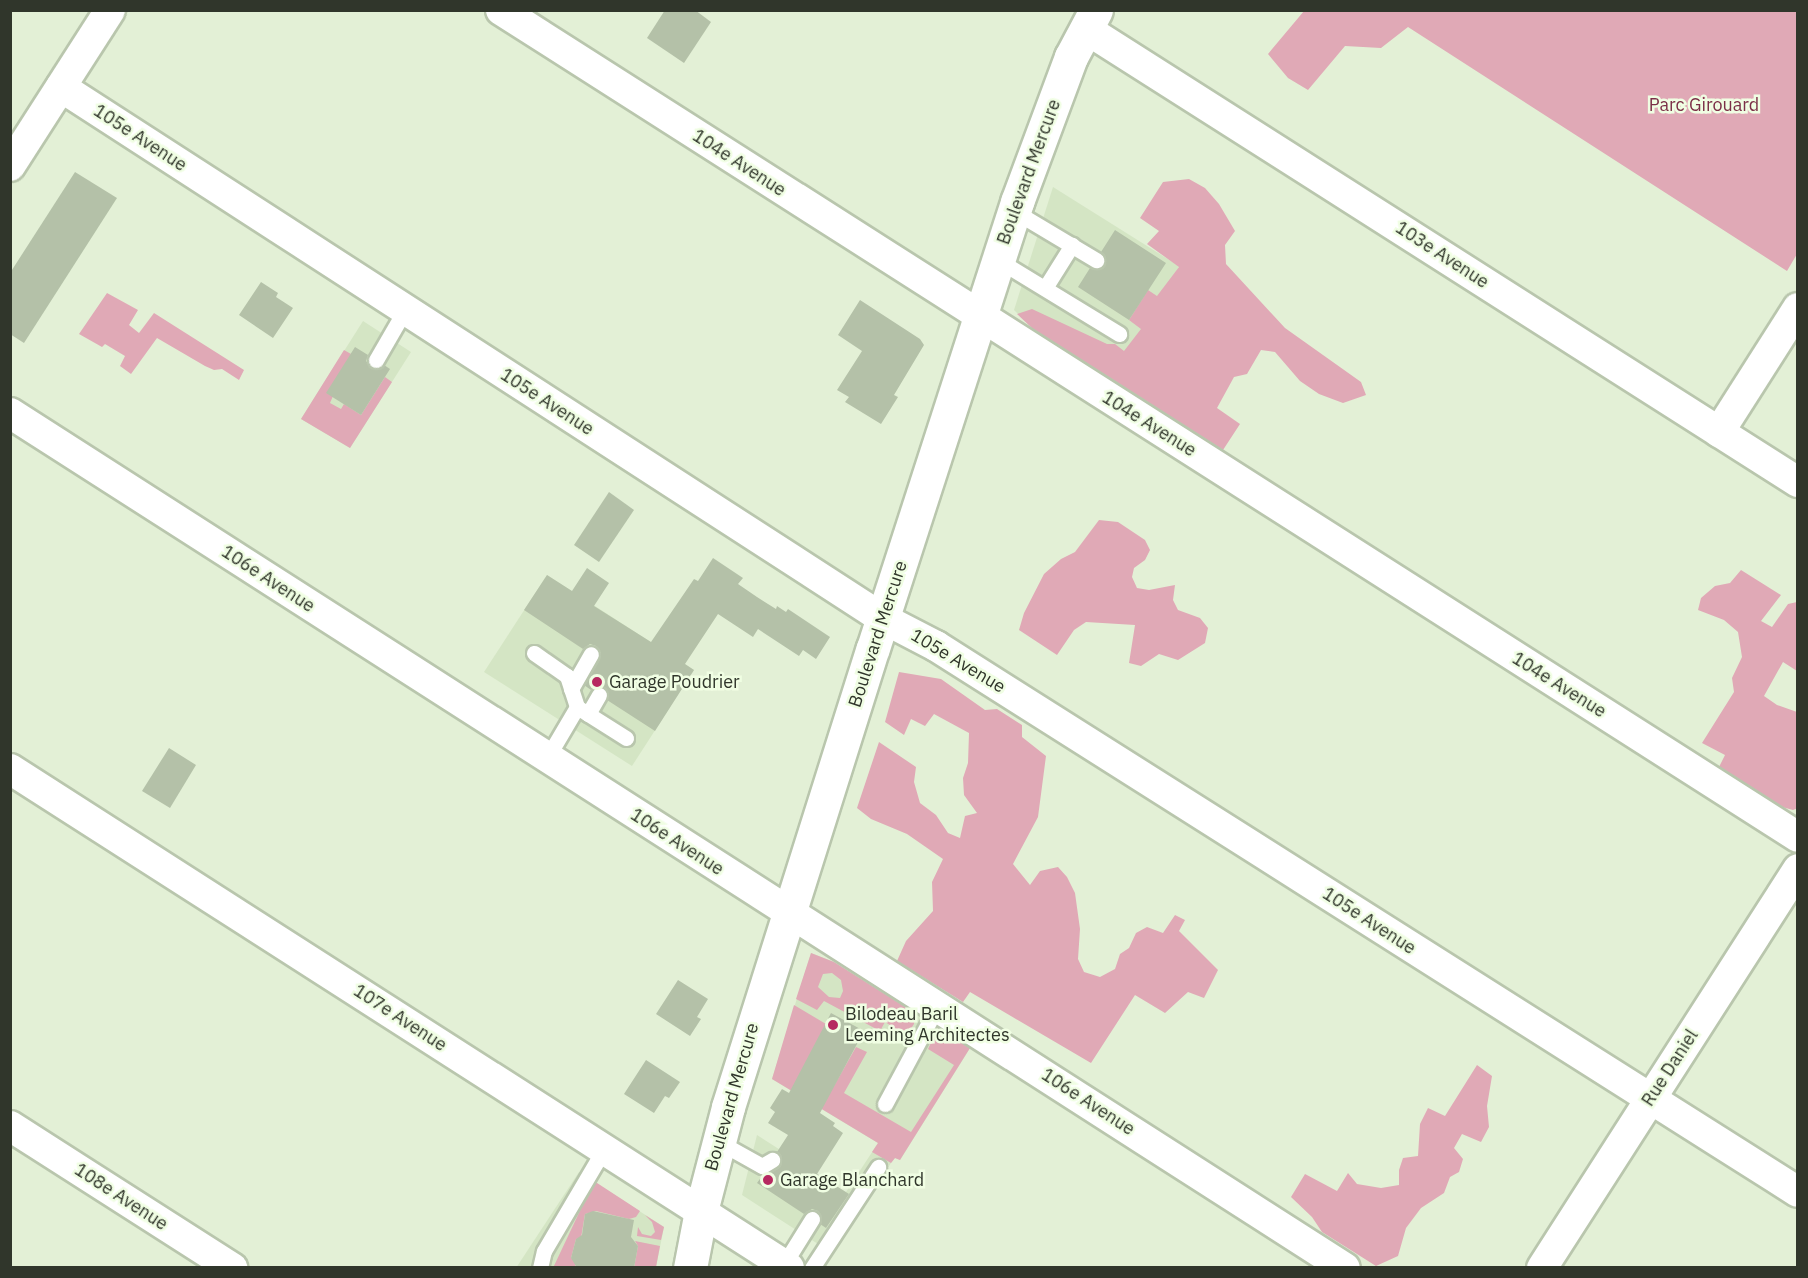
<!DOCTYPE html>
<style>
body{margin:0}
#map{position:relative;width:1808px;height:1278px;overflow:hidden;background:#e3f0d6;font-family:"IBM Plex Sans",sans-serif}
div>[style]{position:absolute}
.built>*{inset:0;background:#d4e5c4}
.green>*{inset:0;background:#e0a9b6}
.building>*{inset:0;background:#b4c1a8}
.roads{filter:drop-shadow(2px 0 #b9c6ad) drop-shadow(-2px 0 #b9c6ad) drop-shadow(0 2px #b9c6ad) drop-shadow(0 -2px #b9c6ad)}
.service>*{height:15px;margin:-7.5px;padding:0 7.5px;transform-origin:7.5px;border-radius:7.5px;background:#fff}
.minor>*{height:30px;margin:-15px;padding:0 15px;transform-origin:15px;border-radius:15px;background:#fff}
.tertiary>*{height:33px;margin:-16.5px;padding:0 16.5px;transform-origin:16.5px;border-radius:16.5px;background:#fff}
.dots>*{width:16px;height:16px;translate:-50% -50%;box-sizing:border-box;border:3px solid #f0fee3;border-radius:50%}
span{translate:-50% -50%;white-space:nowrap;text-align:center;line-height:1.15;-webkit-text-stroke:5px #f0fee3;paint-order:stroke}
.park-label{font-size:18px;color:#7b2f47}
.street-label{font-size:18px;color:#30362b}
.poi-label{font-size:18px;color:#30362b}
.left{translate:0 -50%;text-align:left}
.frame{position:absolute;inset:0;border:12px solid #30362b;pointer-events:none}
</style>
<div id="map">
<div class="built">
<i style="clip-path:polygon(1053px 187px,1179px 266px,1147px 402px,1033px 329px,1014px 310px)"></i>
<i style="clip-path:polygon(363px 321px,411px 352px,350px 448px,301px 419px)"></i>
<i style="clip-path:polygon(547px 575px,694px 670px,632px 766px,484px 672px)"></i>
<i style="clip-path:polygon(811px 953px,834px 962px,970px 1048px,900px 1160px,895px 1158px,891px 1163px,832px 1253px,742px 1195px,757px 1135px,846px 1192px,878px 1143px,772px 1079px)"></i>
<i style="clip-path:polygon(579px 1172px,664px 1227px,656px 1267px,516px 1268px)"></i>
</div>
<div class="green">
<i style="clip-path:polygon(1304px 11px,1797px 11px,1797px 254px,1787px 271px,1408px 27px,1381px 48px,1345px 46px,1308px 90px,1288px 78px,1268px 54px)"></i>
<i style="clip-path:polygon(1189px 179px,1205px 188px,1219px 204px,1235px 231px,1225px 245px,1226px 264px,1285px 328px,1361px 382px,1366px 395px,1343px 403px,1319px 394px,1300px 381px,1275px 352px,1261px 350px,1247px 374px,1234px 377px,1217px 408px,1240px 424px,1223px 450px,1033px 329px,1017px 314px,1032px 309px,1107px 344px,1115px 344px,1124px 351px,1141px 329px,1129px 320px,1148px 290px,1157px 296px,1179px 267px,1147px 244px,1159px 231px,1140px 218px,1163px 182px)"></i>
<i style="clip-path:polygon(107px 293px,138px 310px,129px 325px,139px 333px,154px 313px,244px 370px,239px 380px,222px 369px,214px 370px,205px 366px,157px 338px,131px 374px,120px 366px,125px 356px,105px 344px,102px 347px,79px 334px)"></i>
<i style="clip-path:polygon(344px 350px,351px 354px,330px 403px,341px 409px,344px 404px,361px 415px,385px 377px,392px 382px,350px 448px,301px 419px)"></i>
<i style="clip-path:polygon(1099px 520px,1118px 522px,1145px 540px,1150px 550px,1145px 560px,1134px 568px,1132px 577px,1137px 588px,1149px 590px,1175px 585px,1173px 600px,1178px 610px,1200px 618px,1208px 628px,1205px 643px,1178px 660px,1159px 654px,1141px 666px,1129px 663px,1135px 625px,1086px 622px,1074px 630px,1057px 655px,1019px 630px,1024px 613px,1044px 574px,1061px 559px,1075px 552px)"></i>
<i style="clip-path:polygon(1741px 570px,1781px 595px,1761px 621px,1772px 627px,1788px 604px,1797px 602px,1797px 671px,1783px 662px,1764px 696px,1777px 705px,1797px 712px,1798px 808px,1793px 810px,1782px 807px,1719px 767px,1725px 755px,1702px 743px,1734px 692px,1732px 678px,1742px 657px,1738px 632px,1724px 620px,1698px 610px,1701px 598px,1715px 586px,1730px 583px)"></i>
<i style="clip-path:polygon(899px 672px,941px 679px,985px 710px,997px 709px,1022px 725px,1022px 737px,1046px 756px,1038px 817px,1013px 864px,1030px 885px,1040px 871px,1058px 867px,1067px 877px,1075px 893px,1080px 929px,1078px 959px,1084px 972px,1100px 977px,1115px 969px,1120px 954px,1129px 948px,1136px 933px,1147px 927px,1163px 933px,1175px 915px,1185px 920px,1179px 931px,1218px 970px,1204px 998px,1188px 992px,1165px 1013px,1135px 995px,1091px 1063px,970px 992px,963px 1002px,897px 961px,906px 941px,933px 911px,932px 882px,943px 859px,907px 834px,871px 819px,857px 808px,879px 742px,916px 767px,914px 782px,920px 803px,936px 815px,948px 833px,960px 838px,965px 816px,977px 813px,964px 795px,963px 778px,968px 763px,969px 733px,934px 714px,925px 726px,911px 719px,904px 735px,885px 722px)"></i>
<i style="clip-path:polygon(evenodd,811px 953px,834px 962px,915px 1013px,914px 1024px,910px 1030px,901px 1032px,885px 1022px,880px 1031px,824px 1001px,817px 1010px,796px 999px,811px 953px,832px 973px,841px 980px,843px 991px,840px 998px,829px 997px,818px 987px,823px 974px,832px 973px)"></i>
<i style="clip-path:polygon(794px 1005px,826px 1024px,802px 1070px,834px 1086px,856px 1047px,867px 1052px,844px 1093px,911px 1132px,954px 1065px,928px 1049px,938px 1028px,970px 1048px,900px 1160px,895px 1158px,891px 1163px,872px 1152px,878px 1143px,772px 1079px)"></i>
<i style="clip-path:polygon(1477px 1065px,1492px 1076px,1487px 1106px,1489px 1127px,1481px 1142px,1462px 1134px,1454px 1148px,1463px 1159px,1459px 1172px,1450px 1177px,1444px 1193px,1421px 1208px,1406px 1228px,1398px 1256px,1376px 1266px,1322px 1232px,1312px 1217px,1291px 1197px,1305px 1174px,1337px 1191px,1348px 1173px,1357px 1184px,1381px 1188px,1399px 1185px,1399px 1170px,1403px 1158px,1418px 1156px,1420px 1124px,1428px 1108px,1445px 1116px)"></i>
<i style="clip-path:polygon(594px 1181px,640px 1211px,636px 1217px,629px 1219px,596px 1211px,585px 1214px,581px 1238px,576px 1239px,571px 1258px,576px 1261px,575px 1267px,553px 1268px)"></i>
<i style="clip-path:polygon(645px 1215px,664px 1227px,661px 1240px,637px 1236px,638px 1227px,642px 1234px,651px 1236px,655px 1232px,652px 1222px)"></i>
<i style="clip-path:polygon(635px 1241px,660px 1246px,656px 1267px,634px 1268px,638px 1246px)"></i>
</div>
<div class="building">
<i style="clip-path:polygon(665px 10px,695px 10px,711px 22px,684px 63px,647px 38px)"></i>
<i style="clip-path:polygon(75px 172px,117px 198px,24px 343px,10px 334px,10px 273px)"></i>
<i style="clip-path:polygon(1115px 230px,1166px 263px,1129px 320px,1078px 287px,1090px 268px,1096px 270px,1104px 265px,1106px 260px,1101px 252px)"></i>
<i style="clip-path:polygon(261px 282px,278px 293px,276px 297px,293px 308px,273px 338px,239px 315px)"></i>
<i style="clip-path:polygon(860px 300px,920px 339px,924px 345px,894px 395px,898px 397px,881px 424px,845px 402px,849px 397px,837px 390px,862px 351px,838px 335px)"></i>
<i style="clip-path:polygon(355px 347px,368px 355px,366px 361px,371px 368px,377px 370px,384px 365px,390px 369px,361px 415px,326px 393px)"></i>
<i style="clip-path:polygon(609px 492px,634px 510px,599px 562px,574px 545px)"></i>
<i style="clip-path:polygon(713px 558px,743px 578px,738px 584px,757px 597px,776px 609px,777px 606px,786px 612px,788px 609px,830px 637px,816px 659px,803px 650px,799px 656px,758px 629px,753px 637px,718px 614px,685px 664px,694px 670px,655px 731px,607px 700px,609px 694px,604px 687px,598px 685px,591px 690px,584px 685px,600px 658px,601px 653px,596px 646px,590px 644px,583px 649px,524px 610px,547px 575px,572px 591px,587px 568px,609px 583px,594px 606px,651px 642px,694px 579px,698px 581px)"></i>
<i style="clip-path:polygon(169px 748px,196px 765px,170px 808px,142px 791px)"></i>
<i style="clip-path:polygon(678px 980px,708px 999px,697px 1017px,701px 1019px,690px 1036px,656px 1014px)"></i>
<i style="clip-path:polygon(831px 1013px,864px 1031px,820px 1113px,835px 1123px,833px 1126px,843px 1133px,817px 1174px,849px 1194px,826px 1228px,820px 1224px,822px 1219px,818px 1211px,812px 1209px,804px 1214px,757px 1183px,762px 1176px,780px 1165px,782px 1159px,777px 1152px,788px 1135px,768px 1123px,775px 1112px,770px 1108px,782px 1089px,789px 1093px)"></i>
<i style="clip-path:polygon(646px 1060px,680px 1082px,669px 1098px,665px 1096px,654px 1113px,624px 1094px)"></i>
<i style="clip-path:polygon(593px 1211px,634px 1220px,631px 1237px,638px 1246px,634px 1268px,577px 1268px,571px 1258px,576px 1239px,582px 1235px,585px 1214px)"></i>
</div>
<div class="roads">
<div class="service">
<i style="left:1014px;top:211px;width:96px;rotate:30.9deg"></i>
<i style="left:998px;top:260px;width:142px;rotate:31.4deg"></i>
<i style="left:1045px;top:288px;width:51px;rotate:-57.9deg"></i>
<i style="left:376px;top:360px;width:58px;rotate:-59.9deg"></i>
<i style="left:534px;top:653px;width:40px;rotate:34.9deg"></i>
<i style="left:567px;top:676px;width:33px;rotate:72deg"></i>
<i style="left:571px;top:689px;width:40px;rotate:-60.3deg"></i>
<i style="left:588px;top:714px;width:22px;rotate:-60deg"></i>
<i style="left:547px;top:758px;width:59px;rotate:-59.5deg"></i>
<i style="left:577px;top:707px;width:58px;rotate:32.3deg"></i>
<i style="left:885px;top:1104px;width:112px;rotate:-61.8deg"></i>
<i style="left:719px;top:1142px;width:49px;rotate:29.2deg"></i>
<i style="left:762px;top:1166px;width:12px;rotate:-31deg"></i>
<i style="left:784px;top:1264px;width:53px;rotate:-58.1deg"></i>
<i style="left:540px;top:1268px;width:17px;rotate:-77deg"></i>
<i style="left:544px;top:1251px;width:118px;rotate:-59.5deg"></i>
<i style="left:812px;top:1268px;width:121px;rotate:-56.8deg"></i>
</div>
<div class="minor">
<i style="left:501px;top:10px;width:1538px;rotate:32.52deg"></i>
<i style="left:1086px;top:29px;width:844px;rotate:32.47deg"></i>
<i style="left:61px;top:87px;width:978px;rotate:32.89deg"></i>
<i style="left:882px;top:618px;width:61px;rotate:27.4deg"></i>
<i style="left:936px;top:646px;width:1020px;rotate:32.35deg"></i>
<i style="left:10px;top:166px;width:185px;rotate:-57.3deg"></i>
<i style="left:10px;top:413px;width:1585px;rotate:32.64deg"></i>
<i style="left:1719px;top:432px;width:147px;rotate:-57.5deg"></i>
<i style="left:10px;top:769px;width:925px;rotate:32.64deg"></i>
<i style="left:10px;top:1126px;width:264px;rotate:32.6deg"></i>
<i style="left:1542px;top:1268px;width:474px;rotate:-57.3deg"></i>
</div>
<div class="tertiary">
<i style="left:690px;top:1268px;width:58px;rotate:-79.1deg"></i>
<i style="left:701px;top:1211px;width:107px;rotate:-75.4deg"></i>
<i style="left:728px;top:1107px;width:481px;rotate:-72.5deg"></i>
<i style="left:873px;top:648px;width:469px;rotate:-72.1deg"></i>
<i style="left:1017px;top:202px;width:155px;rotate:-69.6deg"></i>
<i style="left:1071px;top:57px;width:53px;rotate:-62deg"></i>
</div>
</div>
<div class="dots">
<i style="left:597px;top:682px;background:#b62960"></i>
<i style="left:833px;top:1025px;background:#b62960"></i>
<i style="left:768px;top:1180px;background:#b62960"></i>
</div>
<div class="park-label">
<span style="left:1704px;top:105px">Parc Girouard</span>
</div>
<div class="street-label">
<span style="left:140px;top:138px;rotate:33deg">105e Avenue</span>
<span style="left:739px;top:163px;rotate:33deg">104e Avenue</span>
<span style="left:1029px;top:172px;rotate:-70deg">Boulevard Mercure</span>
<span style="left:1442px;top:255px;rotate:33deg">103e Avenue</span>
<span style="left:547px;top:402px;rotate:33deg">105e Avenue</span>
<span style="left:1149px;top:424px;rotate:32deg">104e Avenue</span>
<span style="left:268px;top:579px;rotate:33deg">106e Avenue</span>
<span style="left:878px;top:634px;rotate:-72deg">Boulevard Mercure</span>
<span style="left:958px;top:661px;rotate:31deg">105e Avenue</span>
<span style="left:1559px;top:685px;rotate:32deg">104e Avenue</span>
<span style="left:677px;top:842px;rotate:33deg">106e Avenue</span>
<span style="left:1369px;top:921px;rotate:33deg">105e Avenue</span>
<span style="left:400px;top:1018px;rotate:33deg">107e Avenue</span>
<span style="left:1670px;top:1068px;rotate:-57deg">Rue Daniel</span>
<span style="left:732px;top:1097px;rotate:-74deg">Boulevard Mercure</span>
<span style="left:1088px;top:1102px;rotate:33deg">106e Avenue</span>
<span style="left:121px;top:1197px;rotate:33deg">108e Avenue</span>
</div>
<div class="poi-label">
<span class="left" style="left:609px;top:682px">Garage Poudrier</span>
<span class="left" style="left:845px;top:1025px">Bilodeau Baril<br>Leeming Architectes</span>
<span class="left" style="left:780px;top:1180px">Garage Blanchard</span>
</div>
<div class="frame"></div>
</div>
